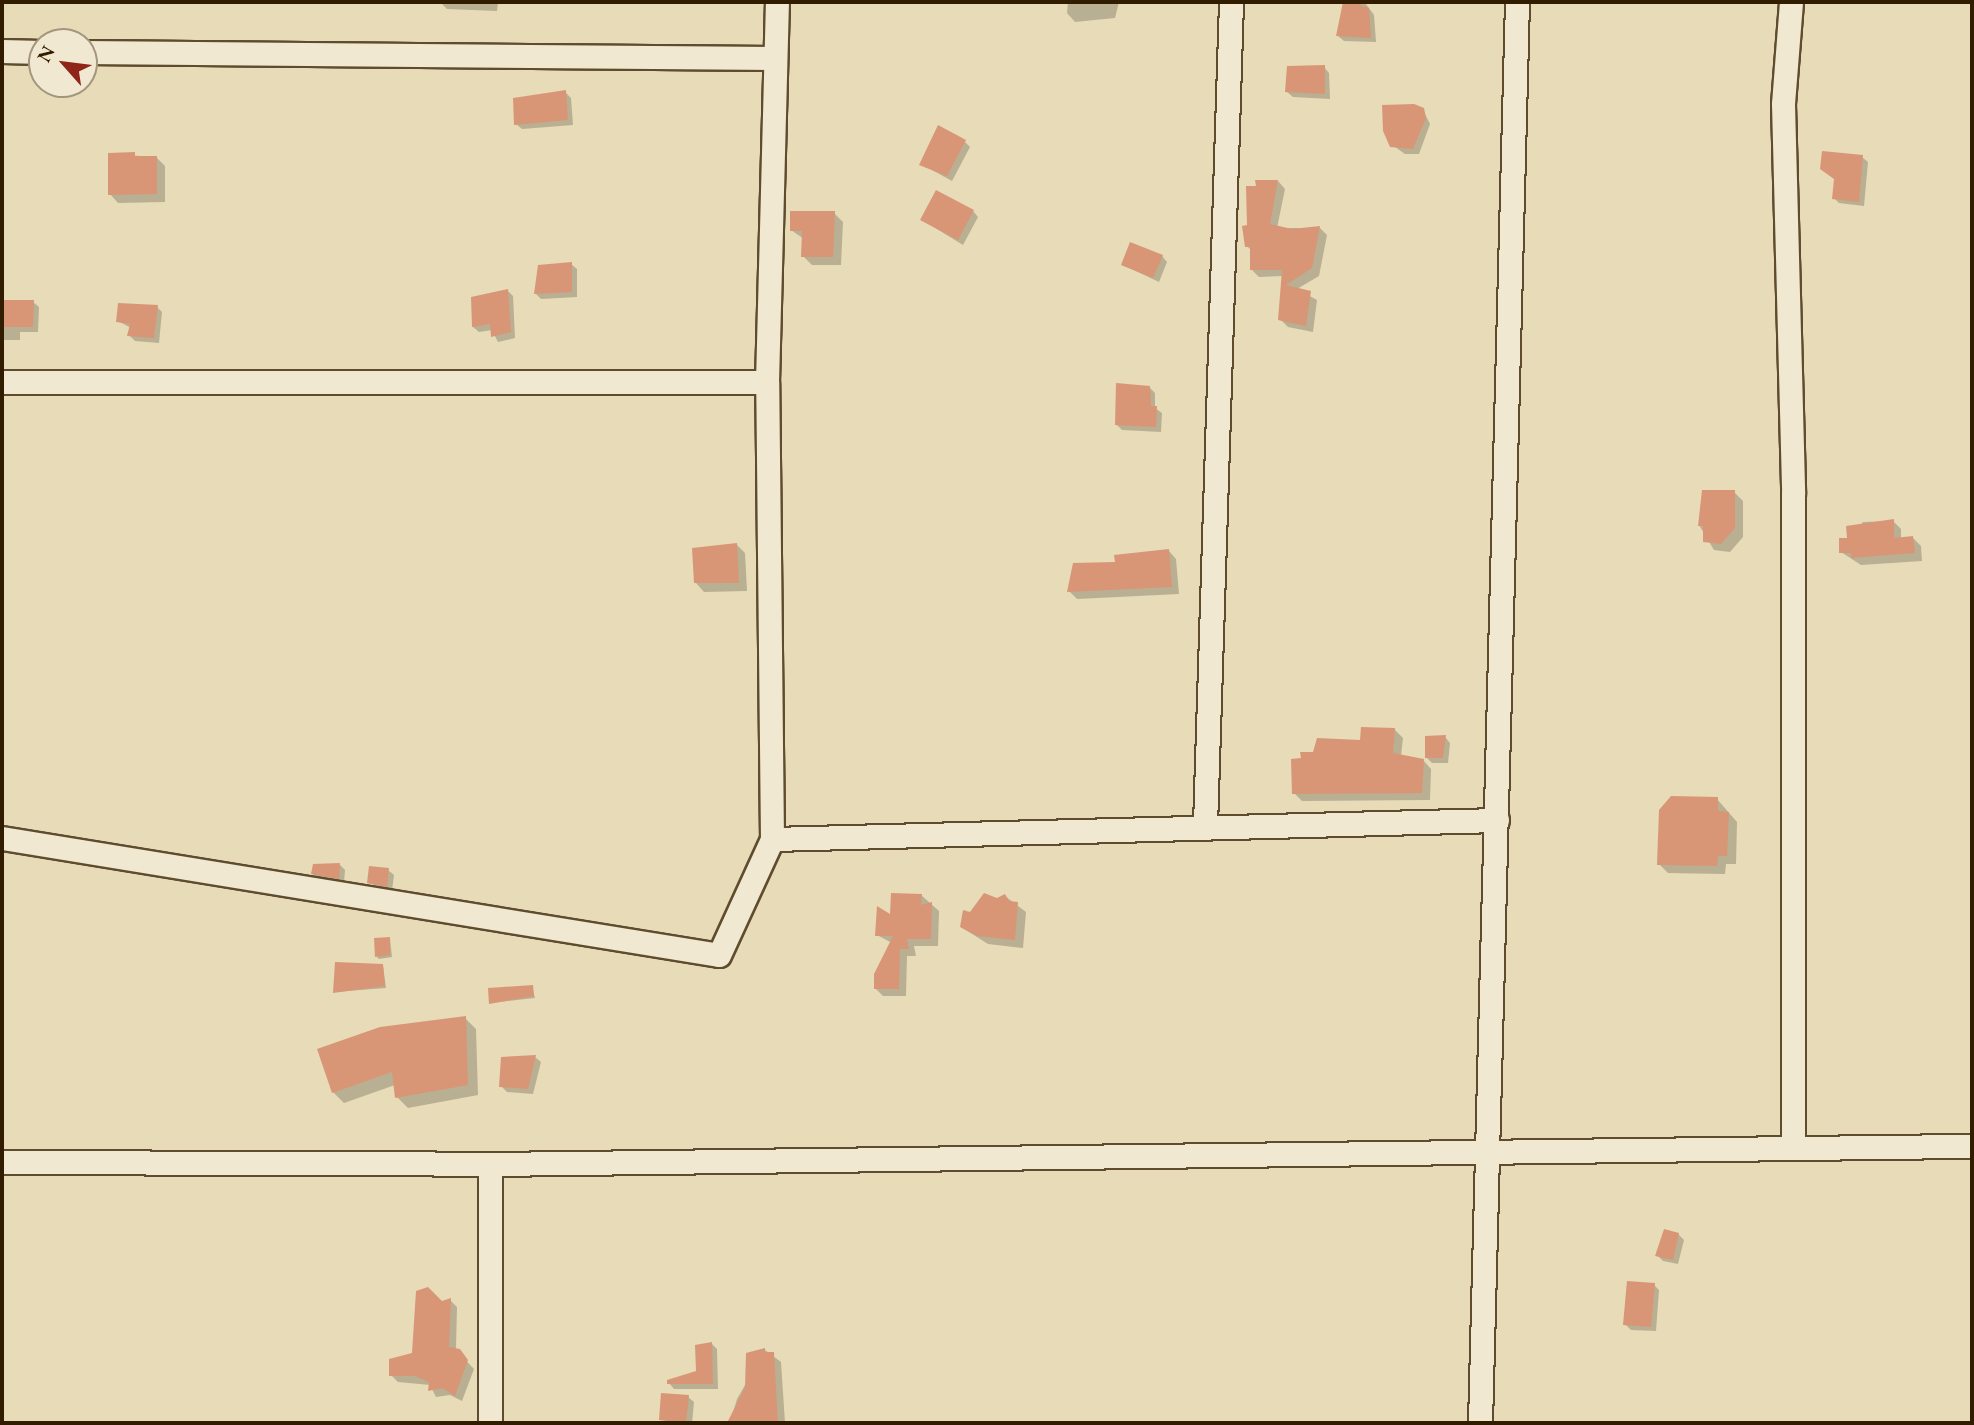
<!DOCTYPE html>
<style>
body{margin:0}
#map{position:relative;width:1974px;height:1425px;overflow:hidden;background:#e8dbb7;font-family:"EB Garamond",serif}
div>[style]{position:absolute}
.shadow>*{inset:0;background:#0003}
.building>*{inset:0;background:#d89677}
.roads{filter:drop-shadow(2px 0 #5f4c2e) drop-shadow(-2px 0 #5f4c2e) drop-shadow(0 2px #5f4c2e) drop-shadow(0 -2px #5f4c2e)}
.minor>*{height:23px;margin:-11.5px;padding:0 11.5px;transform-origin:11.5px;border-radius:11.5px;background:#f0e8d0}
span{translate:-50% -50%;white-space:nowrap;text-align:center;line-height:1.15;-webkit-text-stroke:7px #f0e8d0;paint-order:stroke}
.frame{position:absolute;inset:0;border:4px solid #311c00;pointer-events:none}
.north{position:absolute;left:28px;top:28px;width:70px;height:70px;box-sizing:border-box;background:#f0e8d0;border:2px solid #a4967d;border-radius:50%;rotate:298deg;font-size:19px;font-weight:700;line-height:28px;text-align:center;color:#311c00}
.north::after{content:'';display:block;margin:auto;width:24px;height:32px;background:#8f2418;clip-path:polygon(50% 0,100% 100%,50% 72%,0 100%)}
</style>
<div id="map">
<div class="shadow">
<i style="clip-path:polygon(440px 2px,498px 2px,497px 11px,447px 9px)"></i>
<i style="clip-path:polygon(1068px 2px,1119px 2px,1115px 18px,1075px 22px,1067px 13px)"></i>
<i style="clip-path:polygon(1345px 2px,1366px 4px,1374px 15px,1376px 42px,1344px 41px,1338px 36px)"></i>
<i style="clip-path:polygon(1324px 67px,1329px 73px,1330px 99px,1293px 97px,1287px 92px)"></i>
<i style="clip-path:polygon(565px 92px,571px 98px,573px 125px,522px 129px,516px 124px)"></i>
<i style="clip-path:polygon(1423px 110px,1430px 124px,1419px 154px,1405px 154px,1388px 142px)"></i>
<i style="clip-path:polygon(965px 142px,970px 147px,952px 181px,921px 164px)"></i>
<i style="clip-path:polygon(109px 154px,156px 157px,165px 166px,165px 202px,118px 203px,110px 194px)"></i>
<i style="clip-path:polygon(1862px 157px,1868px 162px,1864px 206px,1839px 203px,1834px 198px)"></i>
<i style="clip-path:polygon(1278px 181px,1285px 189px,1277px 228px,1320px 228px,1327px 235px,1319px 276px,1297px 289px,1317px 300px,1313px 332px,1288px 327px,1280px 319px,1284px 276px,1259px 277px,1252px 270px,1252px 251px,1247px 246px,1249px 227px)"></i>
<i style="clip-path:polygon(973px 211px,978px 217px,963px 245px,922px 220px)"></i>
<i style="clip-path:polygon(834px 213px,843px 222px,841px 265px,812px 265px,803px 256px,804px 239px,791px 230px)"></i>
<i style="clip-path:polygon(1162px 256px,1167px 262px,1159px 282px,1123px 265px)"></i>
<i style="clip-path:polygon(571px 264px,577px 269px,577px 297px,541px 299px,536px 294px)"></i>
<i style="clip-path:polygon(508px 291px,513px 296px,515px 338px,498px 342px,492px 330px,479px 332px,473px 327px)"></i>
<i style="clip-path:polygon(2px 302px,33px 302px,39px 307px,38px 332px,20px 332px,20px 340px,2px 340px)"></i>
<i style="clip-path:polygon(157px 307px,162px 312px,159px 343px,135px 341px,129px 335px,131px 328px,118px 321px)"></i>
<i style="clip-path:polygon(1149px 387px,1155px 393px,1155px 408px,1162px 413px,1161px 432px,1122px 430px,1116px 424px)"></i>
<i style="clip-path:polygon(1734px 492px,1743px 501px,1743px 537px,1730px 552px,1714px 550px,1699px 525px)"></i>
<i style="clip-path:polygon(1893px 521px,1901px 529px,1901px 539px,1913px 538px,1921px 546px,1922px 561px,1861px 565px,1841px 552px,1863px 522px)"></i>
<i style="clip-path:polygon(737px 545px,745px 553px,747px 591px,704px 592px,696px 583px)"></i>
<i style="clip-path:polygon(1169px 551px,1176px 559px,1179px 594px,1077px 599px,1069px 591px)"></i>
<i style="clip-path:polygon(1395px 730px,1403px 738px,1401px 756px,1423px 760px,1431px 769px,1430px 800px,1302px 801px,1294px 793px,1315px 754px)"></i>
<i style="clip-path:polygon(1445px 737px,1450px 743px,1448px 763px,1432px 763px,1426px 757px)"></i>
<i style="clip-path:polygon(1717px 799px,1737px 822px,1736px 864px,1726px 864px,1725px 874px,1668px 873px,1659px 864px)"></i>
<i style="clip-path:polygon(340px 865px,345px 870px,344px 883px,318px 879px,313px 874px)"></i>
<i style="clip-path:polygon(388px 870px,394px 875px,392px 891px,369px 883px)"></i>
<i style="clip-path:polygon(921px 895px,939px 911px,938px 946px,914px 946px,916px 956px,907px 956px,906px 996px,883px 996px,876px 989px,892px 943px,877px 935px,891px 917px)"></i>
<i style="clip-path:polygon(1005px 896px,1026px 912px,1023px 948px,988px 944px,961px 927px,970px 914px)"></i>
<i style="clip-path:polygon(390px 939px,392px 957px,379px 959px,377px 957px)"></i>
<i style="clip-path:polygon(383px 966px,386px 988px,335px 992px)"></i>
<i style="clip-path:polygon(532px 987px,535px 998px,491px 1003px)"></i>
<i style="clip-path:polygon(465px 1018px,476px 1029px,478px 1095px,408px 1108px,397px 1097px,395px 1085px,344px 1103px,333px 1092px)"></i>
<i style="clip-path:polygon(535px 1057px,541px 1062px,533px 1094px,507px 1092px,501px 1086px)"></i>
<i style="clip-path:polygon(1678px 1234px,1684px 1240px,1678px 1264px,1663px 1261px,1657px 1255px)"></i>
<i style="clip-path:polygon(1654px 1285px,1659px 1290px,1656px 1331px,1631px 1330px,1625px 1324px)"></i>
<i style="clip-path:polygon(450px 1300px,457px 1307px,456px 1350px,474px 1369px,462px 1401px,450px 1395px,436px 1397px,430px 1385px,398px 1382px,391px 1375px,414px 1355px,442px 1303px)"></i>
<i style="clip-path:polygon(712px 1344px,717px 1349px,718px 1389px,674px 1389px,669px 1383px,698px 1373px)"></i>
<i style="clip-path:polygon(765px 1350px,781px 1362px,785px 1423px,730px 1423px,737px 1399px)"></i>
<i style="clip-path:polygon(688px 1397px,694px 1402px,692px 1423px,661px 1420px)"></i>
</div>
<div class="building">
<i style="clip-path:polygon(1343px 2px,1361px 2px,1361px 6px,1369px 8px,1371px 38px,1336px 36px)"></i>
<i style="clip-path:polygon(1325px 65px,1325px 94px,1285px 92px,1287px 66px)"></i>
<i style="clip-path:polygon(566px 90px,568px 120px,514px 125px,513px 98px)"></i>
<i style="clip-path:polygon(1414px 104px,1424px 108px,1426px 118px,1413px 149px,1390px 147px,1383px 131px,1382px 105px)"></i>
<i style="clip-path:polygon(938px 125px,966px 140px,947px 176px,919px 165px)"></i>
<i style="clip-path:polygon(1822px 151px,1863px 155px,1859px 202px,1832px 199px,1834px 179px,1820px 169px)"></i>
<i style="clip-path:polygon(135px 152px,135px 156px,157px 156px,157px 194px,108px 195px,108px 153px)"></i>
<i style="clip-path:polygon(1255px 180px,1278px 180px,1270px 224px,1292px 229px,1320px 226px,1312px 268px,1286px 285px,1311px 291px,1306px 326px,1278px 320px,1282px 270px,1250px 270px,1250px 247px,1245px 247px,1242px 226px,1247px 225px,1246px 186px,1256px 186px)"></i>
<i style="clip-path:polygon(936px 190px,974px 210px,958px 240px,920px 220px)"></i>
<i style="clip-path:polygon(790px 211px,835px 211px,833px 257px,801px 257px,802px 231px,790px 231px)"></i>
<i style="clip-path:polygon(1130px 242px,1163px 255px,1153px 278px,1121px 265px)"></i>
<i style="clip-path:polygon(572px 262px,572px 292px,534px 294px,538px 265px)"></i>
<i style="clip-path:polygon(508px 289px,511px 332px,491px 337px,490px 324px,472px 327px,471px 297px)"></i>
<i style="clip-path:polygon(2px 300px,34px 300px,33px 327px,2px 327px)"></i>
<i style="clip-path:polygon(118px 303px,158px 305px,154px 338px,127px 336px,130px 324px,116px 322px)"></i>
<i style="clip-path:polygon(1116px 383px,1150px 386px,1151px 406px,1157px 406px,1156px 427px,1115px 425px)"></i>
<i style="clip-path:polygon(1702px 490px,1735px 490px,1735px 528px,1721px 544px,1703px 542px,1703px 526px,1698px 526px)"></i>
<i style="clip-path:polygon(1894px 519px,1894px 538px,1913px 536px,1915px 553px,1851px 558px,1851px 553px,1839px 553px,1839px 538px,1847px 538px,1846px 526px)"></i>
<i style="clip-path:polygon(737px 543px,739px 583px,694px 583px,692px 548px)"></i>
<i style="clip-path:polygon(1169px 549px,1172px 587px,1067px 592px,1073px 563px,1115px 562px,1114px 555px)"></i>
<i style="clip-path:polygon(1361px 727px,1395px 728px,1393px 753px,1424px 759px,1422px 793px,1292px 794px,1291px 759px,1301px 758px,1300px 752px,1313px 752px,1317px 738px,1360px 740px)"></i>
<i style="clip-path:polygon(1446px 735px,1443px 758px,1425px 758px,1425px 736px)"></i>
<i style="clip-path:polygon(1671px 796px,1718px 797px,1718px 811px,1729px 812px,1727px 856px,1718px 856px,1717px 866px,1657px 865px,1659px 810px)"></i>
<i style="clip-path:polygon(340px 863px,339px 879px,311px 874px,313px 864px)"></i>
<i style="clip-path:polygon(369px 866px,389px 868px,387px 887px,367px 883px)"></i>
<i style="clip-path:polygon(891px 893px,922px 894px,921px 905px,932px 902px,931px 939px,907px 939px,909px 949px,900px 949px,899px 989px,874px 989px,874px 974px,893px 936px,875px 936px,877px 906px,890px 914px)"></i>
<i style="clip-path:polygon(984px 893px,997px 898px,1005px 894px,1009px 901px,1018px 902px,1015px 940px,977px 936px,960px 927px,963px 910px,970px 912px)"></i>
<i style="clip-path:polygon(390px 937px,390px 955px,375px 957px,374px 938px)"></i>
<i style="clip-path:polygon(335px 962px,383px 964px,385px 986px,333px 993px)"></i>
<i style="clip-path:polygon(533px 985px,534px 996px,489px 1004px,488px 988px)"></i>
<i style="clip-path:polygon(466px 1016px,468px 1085px,395px 1098px,392px 1072px,332px 1093px,317px 1049px,380px 1027px)"></i>
<i style="clip-path:polygon(536px 1055px,528px 1089px,499px 1087px,501px 1057px)"></i>
<i style="clip-path:polygon(1664px 1229px,1679px 1233px,1673px 1260px,1655px 1256px)"></i>
<i style="clip-path:polygon(1627px 1281px,1655px 1283px,1651px 1327px,1623px 1325px)"></i>
<i style="clip-path:polygon(428px 1287px,442px 1301px,451px 1298px,449px 1347px,460px 1349px,468px 1360px,455px 1396px,442px 1388px,428px 1391px,429px 1382px,415px 1376px,389px 1376px,389px 1359px,412px 1353px,416px 1291px)"></i>
<i style="clip-path:polygon(712px 1342px,713px 1384px,667px 1384px,667px 1380px,696px 1371px,695px 1345px)"></i>
<i style="clip-path:polygon(765px 1348px,765px 1352px,774px 1352px,778px 1423px,727px 1423px,745px 1387px,746px 1353px)"></i>
<i style="clip-path:polygon(661px 1393px,689px 1395px,686px 1423px,659px 1420px)"></i>
</div>
<div class="roads">
<div class="minor">
<i style="left:1791px;top:2px;width:102px;rotate:94.5deg"></i>
<i style="left:1783px;top:104px;width:390px;rotate:88.5deg"></i>
<i style="left:1793px;top:494px;width:651px;rotate:90deg"></i>
<i style="left:2px;top:51px;width:40px;rotate:1.4deg"></i>
<i style="left:84px;top:52px;width:691px;rotate:0.5deg"></i>
<i style="left:2px;top:382px;width:765px"></i>
<i style="left:1205px;top:825px;width:823px;rotate:-88.19deg"></i>
<i style="left:2px;top:838px;width:726px;rotate:9.27deg"></i>
<i style="left:719px;top:955px;width:128px;rotate:-65.4deg"></i>
<i style="left:772px;top:839px;width:457px;rotate:-90.6deg"></i>
<i style="left:767px;top:382px;width:380px;rotate:-88.5deg"></i>
<i style="left:772px;top:839px;width:725px;rotate:-1.5deg"></i>
<i style="left:2px;top:1162px;width:488px;rotate:0.2deg"></i>
<i style="left:490px;top:1423px;width:259px;rotate:-90deg"></i>
<i style="left:490px;top:1164px;width:1482px;rotate:-0.7deg"></i>
<i style="left:1480px;top:1423px;width:1421px;rotate:-88.51deg"></i>
</div>
</div>
<div class="frame"></div>
<div class="north">N</div>
</div>
